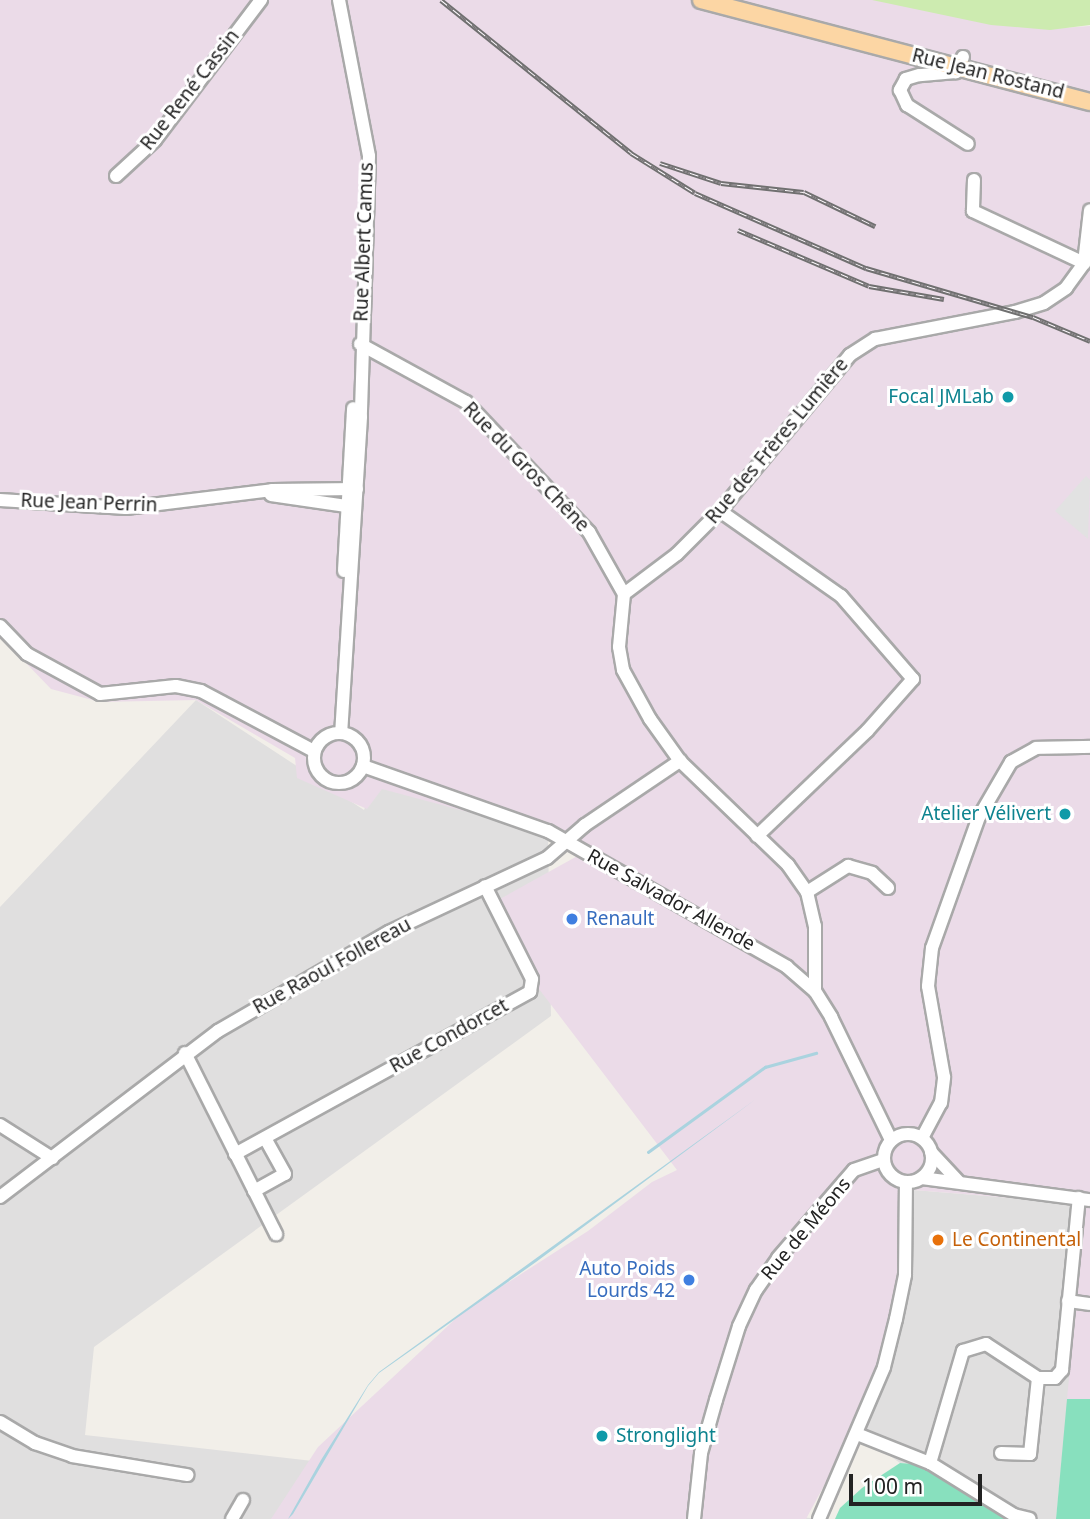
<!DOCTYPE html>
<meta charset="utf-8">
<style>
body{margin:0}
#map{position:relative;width:1090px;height:1519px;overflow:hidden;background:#f2efe9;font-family:"Noto Sans",sans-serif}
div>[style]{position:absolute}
.residential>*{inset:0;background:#e0dfdf}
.industrial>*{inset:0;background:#ebdbe8}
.grass>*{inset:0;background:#cdebb0}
.pitch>*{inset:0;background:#88e0be}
.parking>*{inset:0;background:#e2e2e2}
.water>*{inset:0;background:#aad3df}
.stream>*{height:2.5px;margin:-1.25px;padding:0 1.25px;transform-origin:1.25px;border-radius:1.25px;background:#aad3df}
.roads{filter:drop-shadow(2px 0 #a9a9a9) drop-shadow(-2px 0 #a9a9a9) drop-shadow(0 2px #a9a9a9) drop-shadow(0 -2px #a9a9a9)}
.minor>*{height:12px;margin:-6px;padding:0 6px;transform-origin:6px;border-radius:6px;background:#fff}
.minor>.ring{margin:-6px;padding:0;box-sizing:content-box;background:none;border:12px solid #fff;border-radius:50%}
.major>*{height:16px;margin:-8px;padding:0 8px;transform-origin:8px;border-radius:8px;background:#fcd6a4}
.rail>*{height:5px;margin-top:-2.5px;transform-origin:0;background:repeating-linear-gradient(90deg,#fff 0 8px,#707070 0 16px);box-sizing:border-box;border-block:2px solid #707070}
.dots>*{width:19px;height:19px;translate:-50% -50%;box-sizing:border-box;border:4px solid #fff;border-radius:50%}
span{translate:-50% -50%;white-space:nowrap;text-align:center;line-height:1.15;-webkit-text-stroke:6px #fff;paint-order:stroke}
.street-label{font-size:19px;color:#222}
.culture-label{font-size:19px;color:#0d838f}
.right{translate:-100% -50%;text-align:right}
.left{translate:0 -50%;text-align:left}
.shop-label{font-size:19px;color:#366cbe}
.food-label{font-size:19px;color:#c56008}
.scale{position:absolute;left:849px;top:1474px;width:133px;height:32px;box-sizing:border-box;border:4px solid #222;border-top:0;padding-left:9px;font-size:21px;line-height:24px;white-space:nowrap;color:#222;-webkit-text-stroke:5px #fff;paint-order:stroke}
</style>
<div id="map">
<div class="residential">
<i style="clip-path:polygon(196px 700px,364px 810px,380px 770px,548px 835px,551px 1016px,94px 1347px,85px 1435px,819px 1519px,0 1519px,0 907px)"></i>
<i style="clip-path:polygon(901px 1189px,1087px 1204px,1056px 1519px,1019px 1519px,926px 1465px,900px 1463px,854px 1430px)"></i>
</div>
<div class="industrial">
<i style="clip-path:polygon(0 0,881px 0,1048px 29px,1090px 26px,1090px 1399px,1067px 1399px,1086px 1204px,902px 1189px,896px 1288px,886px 1350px,854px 1430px,806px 1519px,271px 1519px,318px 1447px,465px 1310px,588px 1231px,652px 1182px,677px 1170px,539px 989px,500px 899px,581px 854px,513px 824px,382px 789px,367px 809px,297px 778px,295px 758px,196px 700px,100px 702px,51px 689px,0 636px)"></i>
</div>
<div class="grass">
<i style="clip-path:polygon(872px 0,1090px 0,1090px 25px,1050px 30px,991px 25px)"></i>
</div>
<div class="pitch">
<i style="clip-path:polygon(1067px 1399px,1090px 1399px,1090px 1519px,1056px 1519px)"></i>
<i style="clip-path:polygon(900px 1463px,926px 1465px,1019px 1519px,835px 1519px,840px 1508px,862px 1488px)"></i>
</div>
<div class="parking">
<i style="clip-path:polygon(1086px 476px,1090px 480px,1088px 539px,1055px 511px)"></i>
</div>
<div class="water">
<i style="clip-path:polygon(756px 1099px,536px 1262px,379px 1373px,368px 1386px,293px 1514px,288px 1519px,321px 1460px,368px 1385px,379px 1372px)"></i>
</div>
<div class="stream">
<i style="left:648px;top:1152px;width:145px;rotate:-36deg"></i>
<i style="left:765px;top:1067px;width:53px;rotate:-15.4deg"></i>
</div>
<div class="roads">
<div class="minor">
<i style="left:339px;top:0;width:159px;rotate:79.1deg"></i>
<i style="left:369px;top:156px;width:261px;rotate:91.8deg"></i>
<i style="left:361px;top:417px;width:316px;rotate:93.6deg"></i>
<i style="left:963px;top:57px;width:17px;rotate:115deg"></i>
<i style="left:956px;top:72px;width:37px;rotate:175deg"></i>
<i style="left:919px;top:75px;width:14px;rotate:163deg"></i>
<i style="left:906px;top:79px;width:13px;rotate:119deg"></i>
<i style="left:900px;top:90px;width:17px;rotate:65deg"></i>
<i style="left:907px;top:105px;width:72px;rotate:32.6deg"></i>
<i style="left:116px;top:176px;width:53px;rotate:-42.7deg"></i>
<i style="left:155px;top:140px;width:176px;rotate:-52.9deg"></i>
<i style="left:974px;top:180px;width:31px;rotate:92deg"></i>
<i style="left:973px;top:211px;width:123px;rotate:25.1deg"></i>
<i style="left:360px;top:344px;width:121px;rotate:28.7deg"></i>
<i style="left:466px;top:402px;width:179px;rotate:46.6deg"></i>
<i style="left:589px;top:532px;width:71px;rotate:60.6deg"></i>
<i style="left:624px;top:594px;width:53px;rotate:95.4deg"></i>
<i style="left:619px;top:647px;width:23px;rotate:80deg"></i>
<i style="left:623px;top:670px;width:56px;rotate:61.1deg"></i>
<i style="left:650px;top:719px;width:52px;rotate:54.5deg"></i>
<i style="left:680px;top:761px;width:150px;rotate:43.9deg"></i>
<i style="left:788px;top:865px;width:33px;rotate:55deg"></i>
<i style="left:807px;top:892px;width:35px;rotate:77deg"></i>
<i style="left:815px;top:926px;width:65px;rotate:90deg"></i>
<i style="left:271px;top:495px;width:83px;rotate:8.3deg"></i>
<i style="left:0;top:500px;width:126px;rotate:3.6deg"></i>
<i style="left:126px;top:508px;width:147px;rotate:-7deg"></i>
<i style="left:272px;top:490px;width:85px;rotate:-0.7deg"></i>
<i style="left:720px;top:511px;width:148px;rotate:35.1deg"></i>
<i style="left:841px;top:596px;width:110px;rotate:49.1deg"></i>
<i style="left:913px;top:679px;width:69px;rotate:131.5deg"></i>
<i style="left:867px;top:731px;width:152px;rotate:136.3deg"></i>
<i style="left:344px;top:571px;width:163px;rotate:-86.8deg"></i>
<i style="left:624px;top:594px;width:66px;rotate:-37deg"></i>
<i style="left:677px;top:554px;width:61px;rotate:-45deg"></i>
<i style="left:720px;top:511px;width:203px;rotate:-50.2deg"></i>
<i style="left:850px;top:355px;width:30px;rotate:-33deg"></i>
<i style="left:875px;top:339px;width:143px;rotate:-10.9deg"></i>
<i style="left:1015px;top:312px;width:30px;rotate:-17deg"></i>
<i style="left:1044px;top:303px;width:27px;rotate:-34deg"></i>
<i style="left:1066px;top:288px;width:31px;rotate:-54deg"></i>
<i style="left:1084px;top:263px;width:53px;rotate:-83.5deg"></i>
<i style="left:0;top:626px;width:39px;rotate:46deg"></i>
<i style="left:27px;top:654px;width:83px;rotate:28.7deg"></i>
<i style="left:100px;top:694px;width:76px;rotate:-6deg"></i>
<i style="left:176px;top:686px;width:25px;rotate:11deg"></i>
<i style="left:201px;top:691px;width:128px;rotate:28deg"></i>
<i class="ring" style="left:314px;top:733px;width:38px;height:38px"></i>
<i style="left:363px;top:766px;width:196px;rotate:19.4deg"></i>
<i style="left:548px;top:831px;width:275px;rotate:29.6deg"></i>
<i style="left:787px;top:967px;width:37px;rotate:41deg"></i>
<i style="left:815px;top:991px;width:31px;rotate:58deg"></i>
<i style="left:831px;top:1017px;width:137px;rotate:64deg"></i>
<i style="left:807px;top:892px;width:49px;rotate:-32.4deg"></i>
<i style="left:848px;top:866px;width:25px;rotate:16deg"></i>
<i style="left:872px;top:873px;width:22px;rotate:43deg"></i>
<i style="left:185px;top:1053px;width:203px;rotate:63.3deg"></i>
<i style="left:0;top:1125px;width:62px;rotate:32.4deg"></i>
<i class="ring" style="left:884px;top:1134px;width:36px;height:36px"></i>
<i style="left:922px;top:1138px;width:40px;rotate:-62deg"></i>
<i style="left:941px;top:1103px;width:26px;rotate:-83deg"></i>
<i style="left:944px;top:1077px;width:92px;rotate:-100deg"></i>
<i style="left:928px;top:986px;width:38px;rotate:-84deg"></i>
<i style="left:932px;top:948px;width:139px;rotate:-70.3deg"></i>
<i style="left:979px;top:817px;width:64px;rotate:-59.8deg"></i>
<i style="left:1011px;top:762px;width:29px;rotate:-29deg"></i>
<i style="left:1036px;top:748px;width:54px;rotate:-1.1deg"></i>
<i style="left:931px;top:1152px;width:40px;rotate:47deg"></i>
<i style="left:235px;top:1154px;width:337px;rotate:-28.8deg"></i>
<i style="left:530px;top:992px;width:13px;rotate:-81deg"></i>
<i style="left:532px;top:979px;width:104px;rotate:-116.8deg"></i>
<i style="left:922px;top:1178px;width:169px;rotate:7.5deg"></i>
<i style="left:254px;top:1191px;width:35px;rotate:-29deg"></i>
<i style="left:285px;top:1174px;width:41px;rotate:-119.1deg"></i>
<i style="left:0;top:1197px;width:274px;rotate:-37.3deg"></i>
<i style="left:218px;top:1031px;width:198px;rotate:-30.1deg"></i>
<i style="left:389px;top:932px;width:174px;rotate:-25.1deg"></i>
<i style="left:547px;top:858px;width:50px;rotate:-41deg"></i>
<i style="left:585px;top:825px;width:115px;rotate:-34deg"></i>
<i style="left:1068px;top:1301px;width:22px;rotate:8deg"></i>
<i style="left:0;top:1422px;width:41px;rotate:31deg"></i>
<i style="left:35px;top:1443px;width:39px;rotate:19deg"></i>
<i style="left:72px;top:1456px;width:117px;rotate:9.4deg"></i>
<i style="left:857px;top:1434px;width:79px;rotate:21.7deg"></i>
<i style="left:930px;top:1463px;width:99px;rotate:31.8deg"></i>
<i style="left:1014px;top:1515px;width:16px;rotate:14deg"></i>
<i style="left:1001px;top:1453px;width:29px;rotate:2deg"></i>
<i style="left:1030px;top:1454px;width:76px;rotate:-84deg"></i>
<i style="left:930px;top:1463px;width:117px;rotate:-73.6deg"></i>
<i style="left:963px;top:1351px;width:24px;rotate:-17deg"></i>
<i style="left:986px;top:1344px;width:62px;rotate:33.2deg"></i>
<i style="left:1038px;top:1378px;width:17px"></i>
<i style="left:1055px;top:1378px;width:11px;rotate:-49deg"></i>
<i style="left:1062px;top:1370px;width:173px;rotate:-84.4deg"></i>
<i style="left:232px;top:1519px;width:22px;rotate:-60deg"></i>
<i style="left:694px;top:1519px;width:66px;rotate:-83.9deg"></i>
<i style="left:701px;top:1453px;width:55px;rotate:-74.2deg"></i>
<i style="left:716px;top:1400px;width:77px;rotate:-72.7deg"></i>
<i style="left:739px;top:1326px;width:40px;rotate:-65deg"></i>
<i style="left:756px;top:1290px;width:39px;rotate:-55deg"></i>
<i style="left:778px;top:1258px;width:116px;rotate:-49.2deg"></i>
<i style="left:854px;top:1170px;width:31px;rotate:-19deg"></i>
<i style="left:819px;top:1519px;width:165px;rotate:-66.8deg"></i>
<i style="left:884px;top:1367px;width:49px;rotate:-76deg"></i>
<i style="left:896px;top:1319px;width:45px;rotate:-78.4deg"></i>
<i style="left:905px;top:1275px;width:93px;rotate:-89.4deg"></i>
</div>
<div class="major">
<i style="left:701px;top:0;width:402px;rotate:14.7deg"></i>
</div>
</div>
<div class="rail">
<i style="left:441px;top:0;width:244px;rotate:38.8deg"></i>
<i style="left:631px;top:153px;width:75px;rotate:32deg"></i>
<i style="left:695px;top:193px;width:187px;rotate:23.7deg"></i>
<i style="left:866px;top:268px;width:174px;rotate:16.4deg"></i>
<i style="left:1033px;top:317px;width:62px;rotate:22.8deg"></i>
<i style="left:660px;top:163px;width:64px;rotate:18.2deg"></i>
<i style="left:721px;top:183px;width:83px;rotate:6.2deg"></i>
<i style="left:804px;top:192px;width:79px;rotate:25.6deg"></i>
<i style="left:738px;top:230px;width:142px;rotate:23.1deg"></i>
<i style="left:869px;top:286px;width:76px;rotate:9.8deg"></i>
</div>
<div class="dots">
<i style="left:1008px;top:397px;background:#0f9aa8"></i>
<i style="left:1065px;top:814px;background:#0f9aa8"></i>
<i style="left:572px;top:919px;background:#3f7fe0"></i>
<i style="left:938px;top:1240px;background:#e8710a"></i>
<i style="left:689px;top:1280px;background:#3f7fe0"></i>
<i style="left:602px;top:1436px;background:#0f9aa8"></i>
</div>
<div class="street-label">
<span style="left:988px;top:74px;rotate:14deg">Rue Jean Rostand</span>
<span style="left:190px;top:90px;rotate:-52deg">Rue René Cassin</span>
<span style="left:364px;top:242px;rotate:-88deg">Rue Albert Camus</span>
<span style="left:777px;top:441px;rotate:-50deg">Rue des Frères Lumière</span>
<span style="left:526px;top:467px;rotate:46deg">Rue du Gros Chêne</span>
<span style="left:89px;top:503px;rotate:2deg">Rue Jean Perrin</span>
<span style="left:671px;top:900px;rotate:29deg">Rue Salvador Allende</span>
<span style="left:332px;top:966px;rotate:-29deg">Rue Raoul Follereau</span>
<span style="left:449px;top:1036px;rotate:-29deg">Rue Condorcet</span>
<span style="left:806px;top:1229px;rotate:-50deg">Rue de Méons</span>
</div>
<div class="culture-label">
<span class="right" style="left:994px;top:397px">Focal JMLab</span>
<span class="right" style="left:1051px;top:814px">Atelier Vélivert</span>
<span class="left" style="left:616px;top:1436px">Stronglight</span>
</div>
<div class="shop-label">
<span class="left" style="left:586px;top:919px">Renault</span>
<span class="right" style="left:675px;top:1280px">Auto Poids<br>Lourds 42</span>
</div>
<div class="food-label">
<span class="left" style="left:952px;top:1240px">Le Continental</span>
</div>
<div class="scale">100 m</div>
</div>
